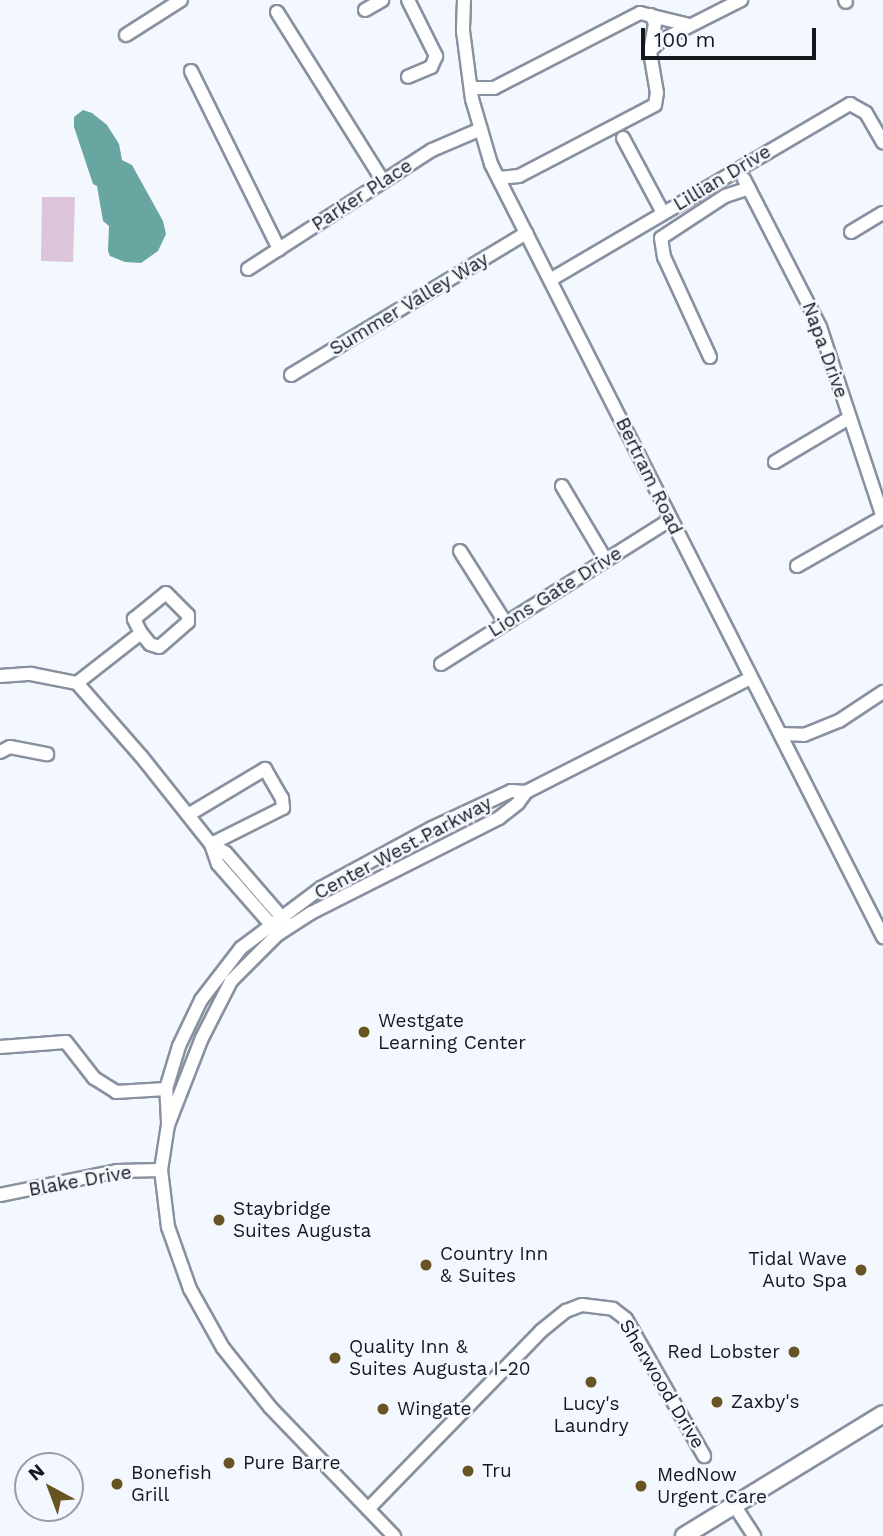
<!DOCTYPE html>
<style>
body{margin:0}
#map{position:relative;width:883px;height:1536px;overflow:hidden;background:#f3f7fe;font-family:"Work Sans",sans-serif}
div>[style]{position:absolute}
.green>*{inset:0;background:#dcc5db}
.water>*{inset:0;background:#69a6a2}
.roads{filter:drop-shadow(2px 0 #8791a0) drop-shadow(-2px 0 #8791a0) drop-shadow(0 2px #8791a0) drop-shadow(0 -2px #8791a0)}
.minor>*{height:12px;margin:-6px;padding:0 6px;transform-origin:6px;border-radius:6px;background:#fff}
.major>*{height:16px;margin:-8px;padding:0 8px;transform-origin:8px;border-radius:8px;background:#fff}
.dots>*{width:19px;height:19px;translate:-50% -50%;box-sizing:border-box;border:4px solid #f3f7fe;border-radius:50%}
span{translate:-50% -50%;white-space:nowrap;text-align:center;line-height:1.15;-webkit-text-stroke:5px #f3f7fe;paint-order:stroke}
.street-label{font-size:19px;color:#14181d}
.poi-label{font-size:19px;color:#14181d}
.left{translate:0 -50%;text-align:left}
.right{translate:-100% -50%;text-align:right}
.north{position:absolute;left:14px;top:1452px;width:70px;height:70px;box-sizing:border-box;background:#f3f7fe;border:2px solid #9a9ea4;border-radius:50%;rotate:319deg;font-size:19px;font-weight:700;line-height:28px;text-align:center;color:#14181d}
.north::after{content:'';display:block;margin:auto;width:24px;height:32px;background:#675422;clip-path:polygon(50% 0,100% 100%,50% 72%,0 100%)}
.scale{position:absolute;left:641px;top:28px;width:175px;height:32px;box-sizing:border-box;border:4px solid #14181d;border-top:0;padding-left:9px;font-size:21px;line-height:24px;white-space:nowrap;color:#14181d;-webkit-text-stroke:5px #f3f7fe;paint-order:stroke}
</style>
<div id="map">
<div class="green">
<i style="clip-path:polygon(42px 197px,75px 197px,73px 262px,41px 261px)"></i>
</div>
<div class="water">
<i style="clip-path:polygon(83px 110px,92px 113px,107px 125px,119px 144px,122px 160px,132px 165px,163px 221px,166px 234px,158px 251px,141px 263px,125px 262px,110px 256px,108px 251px,109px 226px,103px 221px,97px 186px,93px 184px,74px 127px,74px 117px)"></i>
</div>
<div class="roads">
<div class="minor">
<i style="left:408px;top:0;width:63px;rotate:63.4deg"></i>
<i style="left:436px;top:56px;width:12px;rotate:114deg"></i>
<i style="left:431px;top:67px;width:25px;rotate:157deg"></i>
<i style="left:464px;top:0;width:31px;rotate:92deg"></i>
<i style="left:463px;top:31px;width:69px;rotate:82.5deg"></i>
<i style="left:472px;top:99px;width:68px;rotate:73.7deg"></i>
<i style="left:491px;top:164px;width:867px;rotate:63.11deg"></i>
<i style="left:845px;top:0;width:2px;rotate:63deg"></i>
<i style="left:365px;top:10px;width:20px;rotate:-30deg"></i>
<i style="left:277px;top:12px;width:199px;rotate:57.9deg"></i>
<i style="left:126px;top:35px;width:65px;rotate:-32.5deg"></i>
<i style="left:650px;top:51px;width:14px;rotate:-45deg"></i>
<i style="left:660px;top:41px;width:91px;rotate:-26.8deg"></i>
<i style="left:191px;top:71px;width:199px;rotate:63.7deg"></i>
<i style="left:471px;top:88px;width:23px"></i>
<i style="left:494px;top:88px;width:164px;rotate:-27.2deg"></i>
<i style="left:640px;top:13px;width:50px;rotate:13.8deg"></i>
<i style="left:623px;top:138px;width:85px;rotate:61.9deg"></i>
<i style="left:499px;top:178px;width:20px;rotate:-6deg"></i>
<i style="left:519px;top:176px;width:153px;rotate:-27.6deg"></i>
<i style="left:655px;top:105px;width:12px;rotate:-81deg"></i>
<i style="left:657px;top:93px;width:42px;rotate:-99.7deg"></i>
<i style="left:650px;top:52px;width:29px;rotate:-80deg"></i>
<i style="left:655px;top:23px;width:9px;rotate:-117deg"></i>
<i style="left:744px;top:179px;width:166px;rotate:62.8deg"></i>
<i style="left:820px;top:327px;width:201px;rotate:71.7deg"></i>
<i style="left:851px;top:232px;width:37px;rotate:-31deg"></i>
<i style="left:248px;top:269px;width:219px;rotate:-32.9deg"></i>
<i style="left:432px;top:150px;width:53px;rotate:-23.2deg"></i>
<i style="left:550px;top:280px;width:348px;rotate:-30.4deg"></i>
<i style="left:850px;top:104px;width:18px;rotate:29deg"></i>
<i style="left:866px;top:113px;width:34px;rotate:60deg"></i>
<i style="left:710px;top:357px;width:110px;rotate:-114.7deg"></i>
<i style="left:664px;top:257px;width:19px;rotate:-99deg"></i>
<i style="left:661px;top:238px;width:77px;rotate:-33.3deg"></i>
<i style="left:725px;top:196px;width:25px;rotate:-18deg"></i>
<i style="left:291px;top:375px;width:275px;rotate:-31.1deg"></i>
<i style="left:775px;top:462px;width:86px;rotate:-30.7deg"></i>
<i style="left:562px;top:486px;width:86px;rotate:59.3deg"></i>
<i style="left:460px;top:551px;width:84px;rotate:57.6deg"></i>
<i style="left:797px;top:566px;width:99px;rotate:-29.7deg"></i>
<i style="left:441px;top:664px;width:271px;rotate:-32.2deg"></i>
<i style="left:0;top:676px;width:31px;rotate:-4deg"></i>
<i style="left:31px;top:674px;width:47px;rotate:11.1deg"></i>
<i style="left:77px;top:683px;width:97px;rotate:48.8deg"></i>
<i style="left:141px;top:756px;width:112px;rotate:51.5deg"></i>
<i style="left:211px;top:844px;width:17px;rotate:31deg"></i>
<i style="left:226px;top:853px;width:90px;rotate:49.1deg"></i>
<i style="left:77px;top:683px;width:81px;rotate:-38deg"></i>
<i style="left:141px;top:633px;width:16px;rotate:-117deg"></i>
<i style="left:134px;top:619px;width:41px;rotate:-39.1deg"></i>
<i style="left:166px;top:593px;width:31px;rotate:45deg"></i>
<i style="left:188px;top:615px;width:7px;rotate:90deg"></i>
<i style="left:188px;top:622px;width:38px;rotate:139deg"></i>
<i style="left:159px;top:647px;width:9px;rotate:-162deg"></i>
<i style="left:150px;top:644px;width:14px;rotate:-129deg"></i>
<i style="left:781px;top:734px;width:23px;rotate:2deg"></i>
<i style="left:804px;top:735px;width:38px;rotate:-22deg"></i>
<i style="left:839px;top:721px;width:53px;rotate:-33.4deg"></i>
<i style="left:0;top:752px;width:11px;rotate:-27deg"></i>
<i style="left:10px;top:747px;width:38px;rotate:11deg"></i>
<i style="left:188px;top:815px;width:90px;rotate:-30.9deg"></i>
<i style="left:265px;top:769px;width:34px;rotate:60deg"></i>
<i style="left:282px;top:798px;width:10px;rotate:84deg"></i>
<i style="left:283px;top:808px;width:80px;rotate:153.4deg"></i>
<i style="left:211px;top:844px;width:21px;rotate:71deg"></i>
<i style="left:218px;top:864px;width:86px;rotate:48.8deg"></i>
<i style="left:0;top:1047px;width:66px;rotate:-4.3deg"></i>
<i style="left:66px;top:1042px;width:46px;rotate:52.1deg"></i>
<i style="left:94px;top:1078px;width:26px;rotate:32deg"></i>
<i style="left:116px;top:1092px;width:50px;rotate:-3.4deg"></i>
<i style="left:168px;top:1122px;width:33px;rotate:-93deg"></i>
<i style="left:166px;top:1089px;width:45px;rotate:-73.2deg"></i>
<i style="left:179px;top:1046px;width:51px;rotate:-64.4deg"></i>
<i style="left:201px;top:1000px;width:66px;rotate:-52.4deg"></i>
<i style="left:241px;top:948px;width:100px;rotate:-36.9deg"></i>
<i style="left:321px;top:888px;width:126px;rotate:-28.4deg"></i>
<i style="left:432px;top:828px;width:87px;rotate:-25.1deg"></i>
<i style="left:511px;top:791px;width:15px;rotate:4deg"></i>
<i style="left:0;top:1195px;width:119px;rotate:-11.6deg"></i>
<i style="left:117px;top:1171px;width:44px;rotate:-1.3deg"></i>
<i style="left:734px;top:1505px;width:37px;rotate:57deg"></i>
<i style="left:368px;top:1509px;width:248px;rotate:-45.8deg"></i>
<i style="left:541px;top:1331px;width:32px;rotate:-39deg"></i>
<i style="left:566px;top:1311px;width:17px;rotate:-21deg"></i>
<i style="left:582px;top:1305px;width:31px;rotate:7deg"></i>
<i style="left:613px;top:1309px;width:16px;rotate:38deg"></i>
<i style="left:626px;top:1319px;width:158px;rotate:60.3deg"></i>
<i style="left:394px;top:1536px;width:179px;rotate:-133.9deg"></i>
<i style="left:270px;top:1407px;width:75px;rotate:-128.5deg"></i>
<i style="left:223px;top:1348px;width:68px;rotate:-119.2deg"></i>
<i style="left:190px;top:1289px;width:66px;rotate:-109.5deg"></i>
<i style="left:168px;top:1227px;width:57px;rotate:-97deg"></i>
<i style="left:161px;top:1170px;width:46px;rotate:-81.2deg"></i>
<i style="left:168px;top:1125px;width:93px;rotate:-68.7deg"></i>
<i style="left:202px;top:1038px;width:64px;rotate:-63deg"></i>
<i style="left:231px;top:981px;width:65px;rotate:-45deg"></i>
<i style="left:277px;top:935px;width:40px;rotate:-32.9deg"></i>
<i style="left:311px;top:913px;width:211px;rotate:-26.8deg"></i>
<i style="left:499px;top:818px;width:24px;rotate:-38deg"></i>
<i style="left:518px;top:803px;width:14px;rotate:-54deg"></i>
<i style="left:526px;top:792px;width:252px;rotate:-26.9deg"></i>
</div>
<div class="major">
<i style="left:684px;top:1536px;width:233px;rotate:-31.5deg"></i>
</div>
</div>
<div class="dots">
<i style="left:364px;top:1032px;background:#675422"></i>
<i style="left:219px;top:1220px;background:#675422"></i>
<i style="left:426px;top:1265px;background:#675422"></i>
<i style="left:861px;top:1270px;background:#675422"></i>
<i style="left:794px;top:1352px;background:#675422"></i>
<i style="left:335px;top:1358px;background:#675422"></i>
<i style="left:591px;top:1382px;background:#675422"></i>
<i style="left:717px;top:1402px;background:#675422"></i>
<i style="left:383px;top:1409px;background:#675422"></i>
<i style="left:229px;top:1463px;background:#675422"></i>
<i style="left:468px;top:1471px;background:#675422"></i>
<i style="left:117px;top:1484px;background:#675422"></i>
<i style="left:641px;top:1486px;background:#675422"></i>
</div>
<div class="street-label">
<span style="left:722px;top:178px;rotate:-31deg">Lillian Drive</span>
<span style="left:362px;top:195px;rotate:-33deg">Parker Place</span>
<span style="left:409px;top:304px;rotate:-31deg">Summer Valley Way</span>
<span style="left:825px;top:350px;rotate:70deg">Napa Drive</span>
<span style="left:649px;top:476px;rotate:64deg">Bertram Road</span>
<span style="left:555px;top:592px;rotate:-32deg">Lions Gate Drive</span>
<span style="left:403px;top:848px;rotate:-28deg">Center West Parkway</span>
<span style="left:80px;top:1181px;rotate:-10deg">Blake Drive</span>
<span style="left:662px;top:1384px;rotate:59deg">Sherwood Drive</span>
</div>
<div class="poi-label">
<span class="left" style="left:378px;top:1032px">Westgate<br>Learning Center</span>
<span class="left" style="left:233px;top:1220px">Staybridge<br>Suites Augusta</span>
<span class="left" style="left:440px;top:1265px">Country Inn<br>&amp; Suites</span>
<span class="right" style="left:847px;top:1270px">Tidal Wave<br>Auto Spa</span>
<span class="left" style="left:349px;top:1358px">Quality Inn &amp;<br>Suites Augusta I-20</span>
<span class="right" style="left:780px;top:1352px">Red Lobster</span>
<span class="left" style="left:731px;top:1402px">Zaxby's</span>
<span style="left:591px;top:1415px">Lucy's<br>Laundry</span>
<span class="left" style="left:397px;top:1409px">Wingate</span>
<span class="left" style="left:243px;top:1463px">Pure Barre</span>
<span class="left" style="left:482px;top:1471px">Tru</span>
<span class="left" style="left:131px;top:1484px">Bonefish<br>Grill</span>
<span class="left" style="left:657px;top:1486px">MedNow<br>Urgent Care</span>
</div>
<div class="north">N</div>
<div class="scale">100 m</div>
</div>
